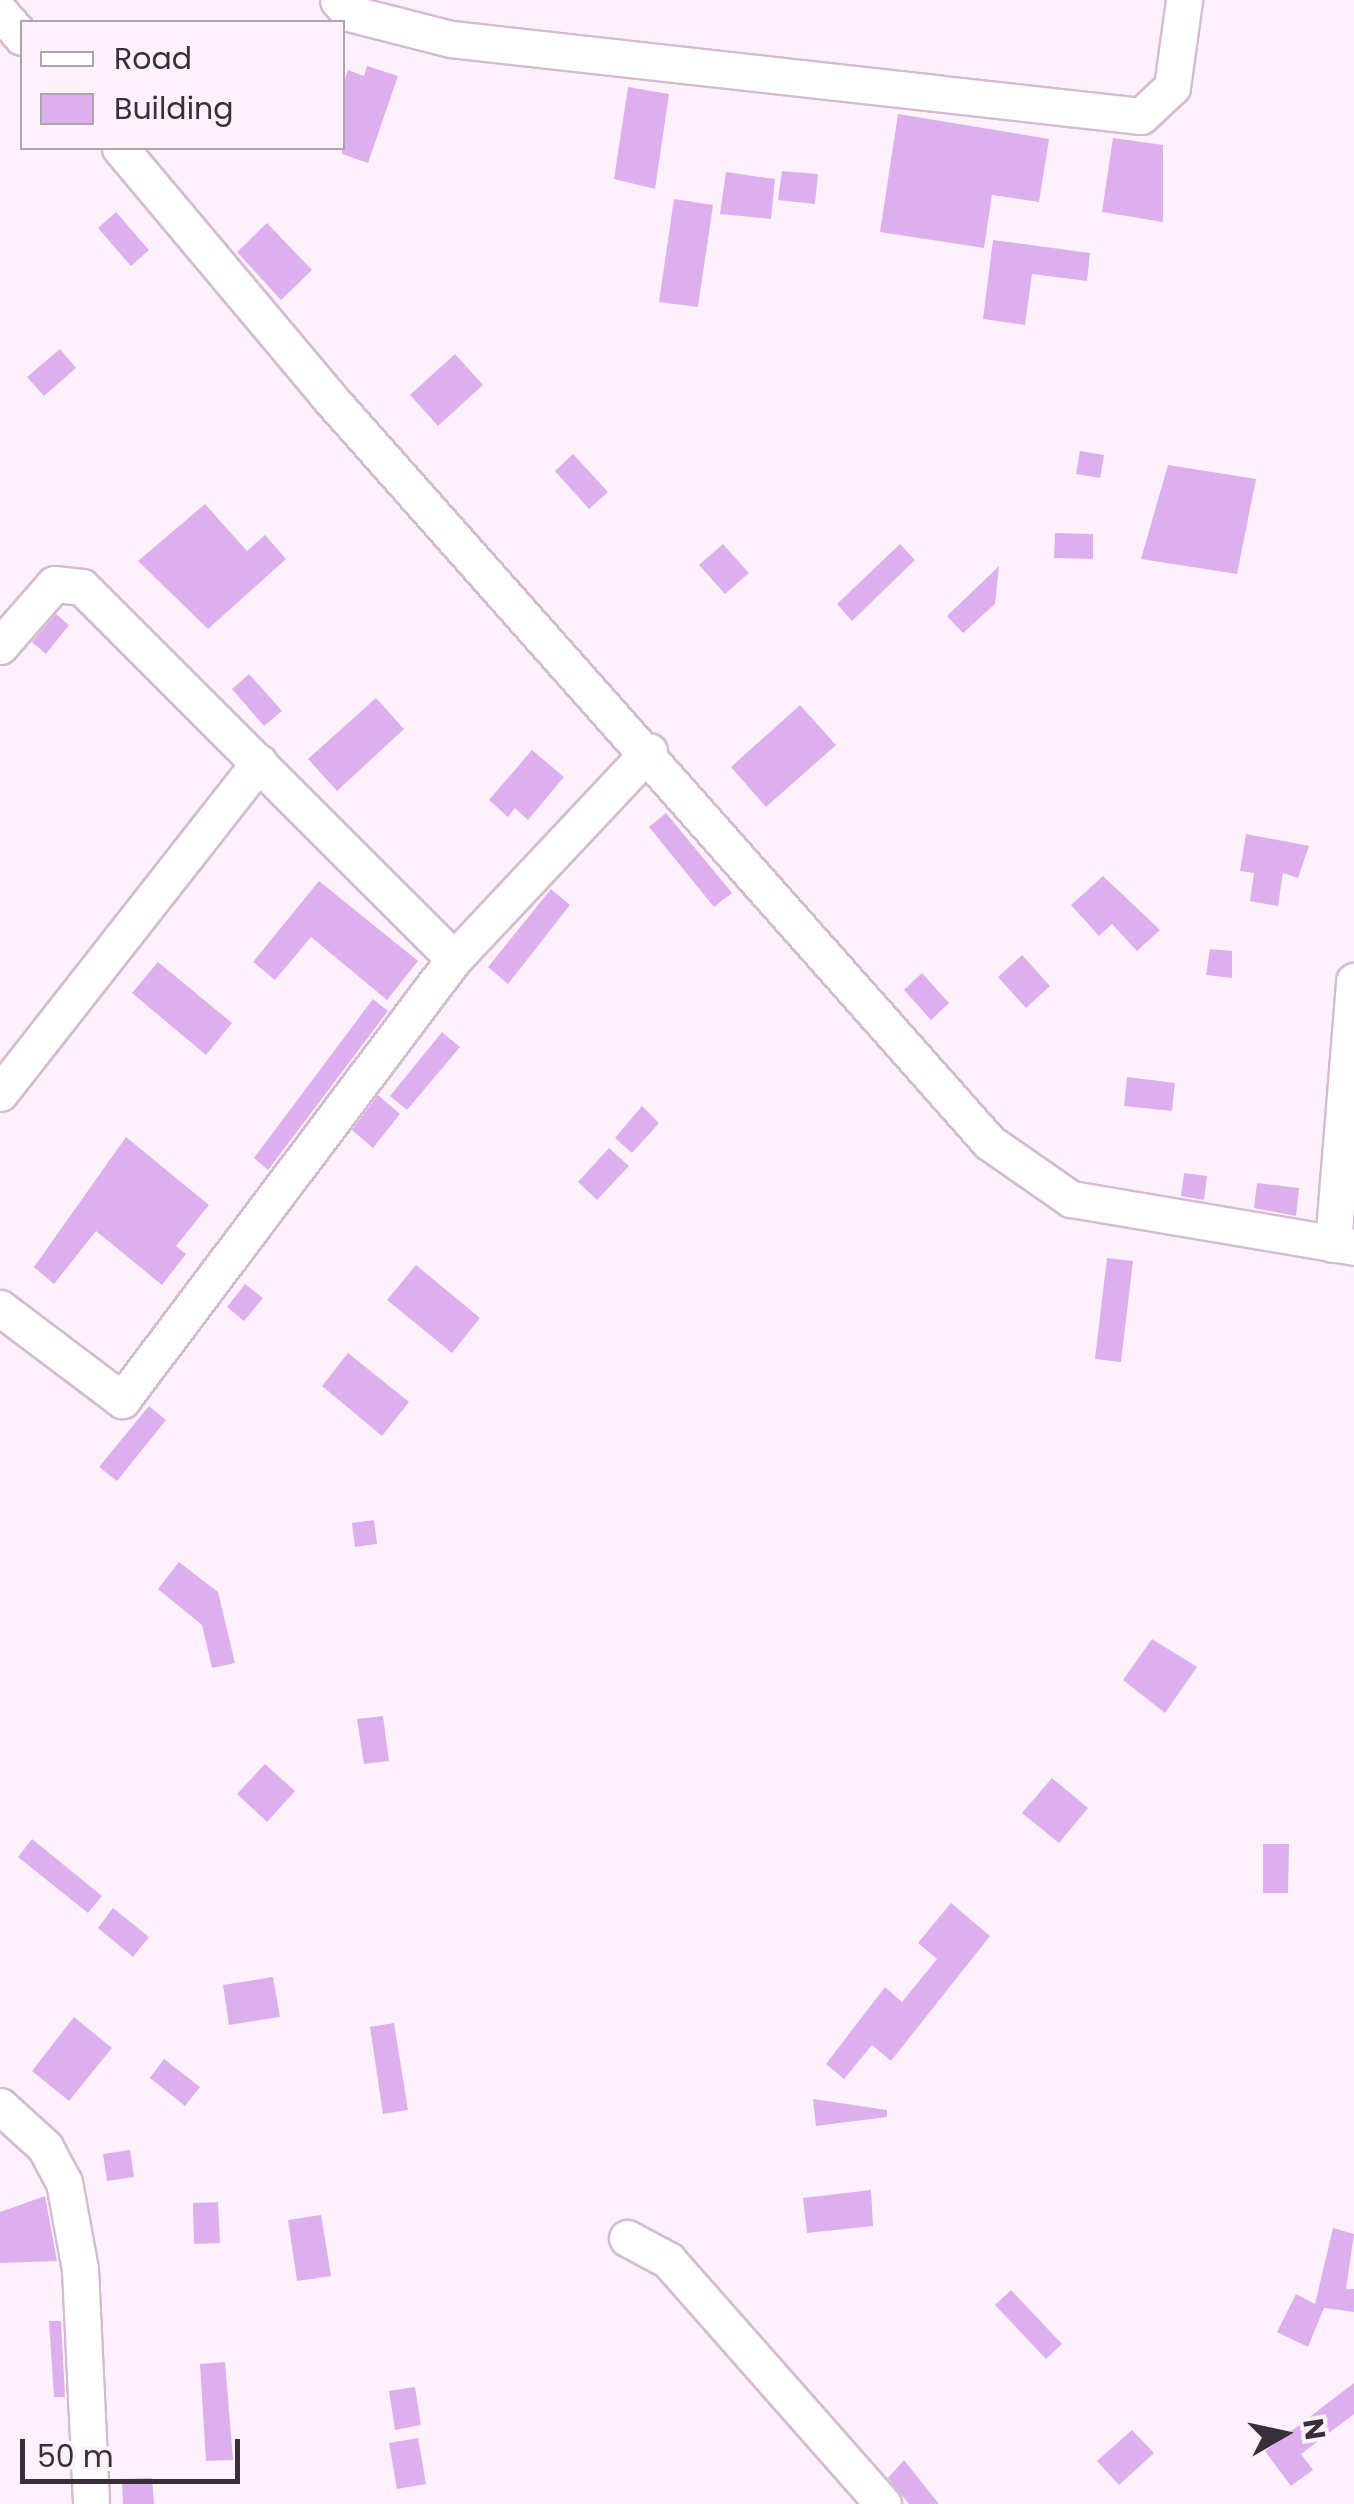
<!DOCTYPE html>
<style>
body{margin:0}
#map{position:relative;width:1354px;height:2504px;overflow:hidden;background:#fdf2fc;font-family:Poppins,sans-serif}
div>[style]{position:absolute}
.building>*{inset:0;background:#deafee}
.roads{filter:drop-shadow(2px 0 #d4bbd2) drop-shadow(-2px 0 #d4bbd2) drop-shadow(0 2px #d4bbd2) drop-shadow(0 -2px #d4bbd2)}
.minor>*{height:35px;margin:-17.5px;padding:0 17.5px;transform-origin:17.5px;border-radius:17.5px;background:#fff}
span{translate:-50% -50%;white-space:nowrap;text-align:center;line-height:1.15;-webkit-text-stroke:8px #fdf2fc;paint-order:stroke}
.legend{position:absolute;left:20px;top:20px;width:325px;height:130px;box-sizing:border-box;background:#fdf2fc;border:2px solid #afa4ae;margin:0;padding:12px 18px;list-style:none;font-size:30px;color:#392f38}
.legend li{display:flex;align-items:center;gap:20px;height:50px}
.legend b{width:50px;border:2px solid #afa4ae}
.north{position:absolute;left:1234px;top:2384px;width:100px;height:100px;-webkit-text-stroke:8px #fdf2fc;paint-order:stroke;rotate:81deg;font-size:28px;font-weight:700;line-height:40px;text-align:center;color:#392f38}
.north::after{content:'';display:block;margin:auto;width:35px;height:45px;background:#392f38;clip-path:polygon(50% 0,100% 100%,50% 72%,0 100%)}
.scale{position:absolute;left:20px;top:2439px;width:220px;height:45px;box-sizing:border-box;border:5px solid #392f38;border-top:0;padding-left:12px;font-size:30px;line-height:35px;white-space:nowrap;color:#392f38;-webkit-text-stroke:8px #fdf2fc;paint-order:stroke}
</style>
<div id="map">
<div class="building">
<i style="clip-path:polygon(367px 66px,398px 76px,368px 163px,342px 154px,342px 86px,348px 70px,364px 76px)"></i>
<i style="clip-path:polygon(628px 87px,669px 94px,655px 189px,614px 179px)"></i>
<i style="clip-path:polygon(898px 114px,1049px 139px,1039px 202px,992px 195px,984px 248px,880px 232px)"></i>
<i style="clip-path:polygon(1113px 138px,1163px 145px,1163px 222px,1102px 212px)"></i>
<i style="clip-path:polygon(782px 171px,818px 174px,815px 204px,778px 200px)"></i>
<i style="clip-path:polygon(726px 172px,775px 179px,771px 219px,720px 214px)"></i>
<i style="clip-path:polygon(674px 199px,713px 205px,698px 307px,659px 302px)"></i>
<i style="clip-path:polygon(116px 212px,149px 250px,131px 266px,98px 228px)"></i>
<i style="clip-path:polygon(267px 223px,312px 270px,281px 300px,237px 252px)"></i>
<i style="clip-path:polygon(993px 240px,1090px 253px,1087px 281px,1032px 274px,1025px 325px,983px 319px)"></i>
<i style="clip-path:polygon(60px 349px,76px 368px,44px 396px,27px 377px)"></i>
<i style="clip-path:polygon(455px 354px,483px 385px,438px 426px,410px 395px)"></i>
<i style="clip-path:polygon(1080px 451px,1104px 455px,1100px 478px,1076px 474px)"></i>
<i style="clip-path:polygon(573px 454px,608px 492px,589px 509px,555px 471px)"></i>
<i style="clip-path:polygon(1168px 465px,1256px 479px,1237px 574px,1141px 559px)"></i>
<i style="clip-path:polygon(205px 504px,247px 551px,265px 535px,286px 559px,208px 629px,138px 561px)"></i>
<i style="clip-path:polygon(1055px 533px,1093px 534px,1093px 559px,1054px 558px)"></i>
<i style="clip-path:polygon(723px 544px,749px 573px,725px 594px,699px 565px)"></i>
<i style="clip-path:polygon(900px 544px,915px 560px,852px 621px,837px 604px)"></i>
<i style="clip-path:polygon(999px 566px,995px 604px,963px 633px,947px 616px)"></i>
<i style="clip-path:polygon(56px 614px,69px 625px,46px 654px,32px 642px)"></i>
<i style="clip-path:polygon(249px 674px,282px 711px,264px 726px,232px 689px)"></i>
<i style="clip-path:polygon(376px 698px,404px 729px,337px 791px,308px 759px)"></i>
<i style="clip-path:polygon(800px 705px,836px 745px,766px 807px,731px 767px)"></i>
<i style="clip-path:polygon(532px 750px,564px 777px,528px 820px,515px 808px,508px 817px,489px 800px)"></i>
<i style="clip-path:polygon(666px 813px,732px 893px,714px 907px,649px 827px)"></i>
<i style="clip-path:polygon(1246px 834px,1309px 846px,1298px 878px,1283px 873px,1278px 906px,1250px 901px,1254px 873px,1240px 871px)"></i>
<i style="clip-path:polygon(1103px 876px,1160px 930px,1137px 951px,1112px 924px,1099px 936px,1071px 905px)"></i>
<i style="clip-path:polygon(319px 881px,418px 961px,387px 1000px,311px 937px,275px 980px,253px 962px)"></i>
<i style="clip-path:polygon(551px 889px,570px 905px,508px 984px,488px 967px)"></i>
<i style="clip-path:polygon(1210px 949px,1232px 951px,1232px 978px,1206px 975px)"></i>
<i style="clip-path:polygon(1022px 955px,1050px 986px,1026px 1008px,998px 977px)"></i>
<i style="clip-path:polygon(158px 962px,232px 1023px,206px 1055px,132px 993px)"></i>
<i style="clip-path:polygon(922px 973px,949px 1003px,931px 1020px,904px 990px)"></i>
<i style="clip-path:polygon(373px 999px,388px 1011px,268px 1170px,254px 1158px)"></i>
<i style="clip-path:polygon(442px 1032px,460px 1047px,407px 1110px,390px 1096px)"></i>
<i style="clip-path:polygon(1127px 1077px,1175px 1083px,1172px 1111px,1124px 1106px)"></i>
<i style="clip-path:polygon(378px 1095px,400px 1114px,373px 1148px,352px 1130px)"></i>
<i style="clip-path:polygon(642px 1106px,659px 1123px,632px 1153px,615px 1138px)"></i>
<i style="clip-path:polygon(126px 1137px,209px 1205px,176px 1246px,186px 1254px,162px 1285px,96px 1231px,54px 1284px,34px 1267px)"></i>
<i style="clip-path:polygon(609px 1148px,629px 1166px,597px 1200px,578px 1182px)"></i>
<i style="clip-path:polygon(1184px 1173px,1207px 1176px,1204px 1200px,1181px 1196px)"></i>
<i style="clip-path:polygon(1257px 1183px,1299px 1188px,1296px 1216px,1254px 1208px)"></i>
<i style="clip-path:polygon(1107px 1258px,1133px 1261px,1121px 1362px,1095px 1359px)"></i>
<i style="clip-path:polygon(416px 1265px,480px 1318px,452px 1353px,387px 1300px)"></i>
<i style="clip-path:polygon(245px 1284px,263px 1298px,244px 1321px,227px 1307px)"></i>
<i style="clip-path:polygon(348px 1353px,409px 1402px,382px 1436px,322px 1386px)"></i>
<i style="clip-path:polygon(149px 1406px,166px 1420px,117px 1481px,99px 1467px)"></i>
<i style="clip-path:polygon(374px 1520px,377px 1544px,355px 1547px,352px 1523px)"></i>
<i style="clip-path:polygon(179px 1562px,218px 1592px,235px 1663px,212px 1668px,202px 1625px,158px 1589px)"></i>
<i style="clip-path:polygon(1152px 1639px,1197px 1667px,1165px 1713px,1123px 1680px)"></i>
<i style="clip-path:polygon(383px 1716px,389px 1761px,364px 1764px,357px 1719px)"></i>
<i style="clip-path:polygon(265px 1764px,295px 1791px,267px 1822px,237px 1794px)"></i>
<i style="clip-path:polygon(1052px 1778px,1088px 1808px,1059px 1843px,1022px 1813px)"></i>
<i style="clip-path:polygon(32px 1839px,102px 1896px,88px 1913px,18px 1857px)"></i>
<i style="clip-path:polygon(1263px 1844px,1289px 1844px,1288px 1893px,1263px 1893px)"></i>
<i style="clip-path:polygon(951px 1903px,990px 1936px,891px 2061px,872px 2045px,844px 2079px,826px 2064px,885px 1987px,902px 2002px,937px 1959px,918px 1943px)"></i>
<i style="clip-path:polygon(113px 1908px,149px 1937px,133px 1957px,98px 1928px)"></i>
<i style="clip-path:polygon(273px 1977px,280px 2017px,229px 2025px,223px 1985px)"></i>
<i style="clip-path:polygon(74px 2017px,112px 2048px,69px 2101px,32px 2071px)"></i>
<i style="clip-path:polygon(394px 2023px,408px 2110px,383px 2114px,370px 2027px)"></i>
<i style="clip-path:polygon(164px 2059px,200px 2087px,185px 2106px,150px 2078px)"></i>
<i style="clip-path:polygon(813px 2099px,887px 2110px,887px 2117px,816px 2126px)"></i>
<i style="clip-path:polygon(130px 2150px,134px 2177px,107px 2181px,103px 2154px)"></i>
<i style="clip-path:polygon(871px 2190px,873px 2226px,807px 2233px,803px 2198px)"></i>
<i style="clip-path:polygon(45px 2196px,57px 2261px,0 2263px,0 2212px)"></i>
<i style="clip-path:polygon(218px 2202px,220px 2243px,194px 2244px,193px 2203px)"></i>
<i style="clip-path:polygon(321px 2215px,331px 2276px,297px 2281px,288px 2220px)"></i>
<i style="clip-path:polygon(1333px 2228px,1354px 2234px,1346px 2289px,1354px 2289px,1354px 2312px,1324px 2308px,1308px 2347px,1277px 2332px,1296px 2294px,1315px 2304px)"></i>
<i style="clip-path:polygon(1011px 2290px,1062px 2344px,1046px 2359px,995px 2305px)"></i>
<i style="clip-path:polygon(49px 2321px,61px 2321px,65px 2397px,54px 2397px)"></i>
<i style="clip-path:polygon(225px 2362px,233px 2460px,206px 2461px,200px 2364px)"></i>
<i style="clip-path:polygon(1354px 2383px,1354px 2414px,1301px 2454px,1313px 2470px,1291px 2486px,1265px 2451px)"></i>
<i style="clip-path:polygon(415px 2387px,421px 2425px,395px 2430px,389px 2391px)"></i>
<i style="clip-path:polygon(1132px 2430px,1154px 2453px,1119px 2485px,1097px 2461px)"></i>
<i style="clip-path:polygon(418px 2438px,426px 2484px,397px 2489px,389px 2443px)"></i>
<i style="clip-path:polygon(904px 2460px,939px 2504px,909px 2504px,888px 2478px)"></i>
<i style="clip-path:polygon(152px 2478px,154px 2504px,123px 2504px,122px 2479px)"></i>
</div>
<div class="roads">
<div class="minor">
<i style="left:338px;top:0;width:17px;rotate:50deg"></i>
<i style="left:349px;top:13px;width:105px;rotate:14.3deg"></i>
<i style="left:451px;top:39px;width:694px;rotate:6.37deg"></i>
<i style="left:1141px;top:116px;width:42px;rotate:-43.1deg"></i>
<i style="left:1172px;top:87px;width:88px;rotate:-82.1deg"></i>
<i style="left:0;top:12px;width:33px;rotate:49deg"></i>
<i style="left:120px;top:148px;width:322px;rotate:50deg"></i>
<i style="left:327px;top:395px;width:998px;rotate:48.45deg"></i>
<i style="left:989px;top:1142px;width:100px;rotate:34.8deg"></i>
<i style="left:1071px;top:1199px;width:287px;rotate:9.6deg"></i>
<i style="left:0;top:646px;width:82px;rotate:-48.9deg"></i>
<i style="left:54px;top:584px;width:28px;rotate:6deg"></i>
<i style="left:82px;top:587px;width:526px;rotate:45deg"></i>
<i style="left:0;top:1093px;width:420px;rotate:-51.9deg"></i>
<i style="left:1333px;top:1244px;width:264px;rotate:-85.4deg"></i>
<i style="left:0;top:1308px;width:153px;rotate:37deg"></i>
<i style="left:122px;top:1400px;width:552px;rotate:-53.03deg"></i>
<i style="left:454px;top:959px;width:285px;rotate:-46.8deg"></i>
<i style="left:0;top:2106px;width:61px;rotate:42.3deg"></i>
<i style="left:45px;top:2147px;width:40px;rotate:62deg"></i>
<i style="left:64px;top:2182px;width:88px;rotate:79.6deg"></i>
<i style="left:80px;top:2269px;width:235px;rotate:87.3deg"></i>
<i style="left:627px;top:2238px;width:47px;rotate:28.2deg"></i>
<i style="left:668px;top:2260px;width:325px;rotate:48.6deg"></i>
</div>
</div>
<ul class="legend">
<li><b style="height:12px;background:#fff"></b>Road</li>
<li><b style="height:28px;background:#deafee"></b>Building</li>
</ul>
<div class="north">N</div>
<div class="scale">50 m</div>
</div>
